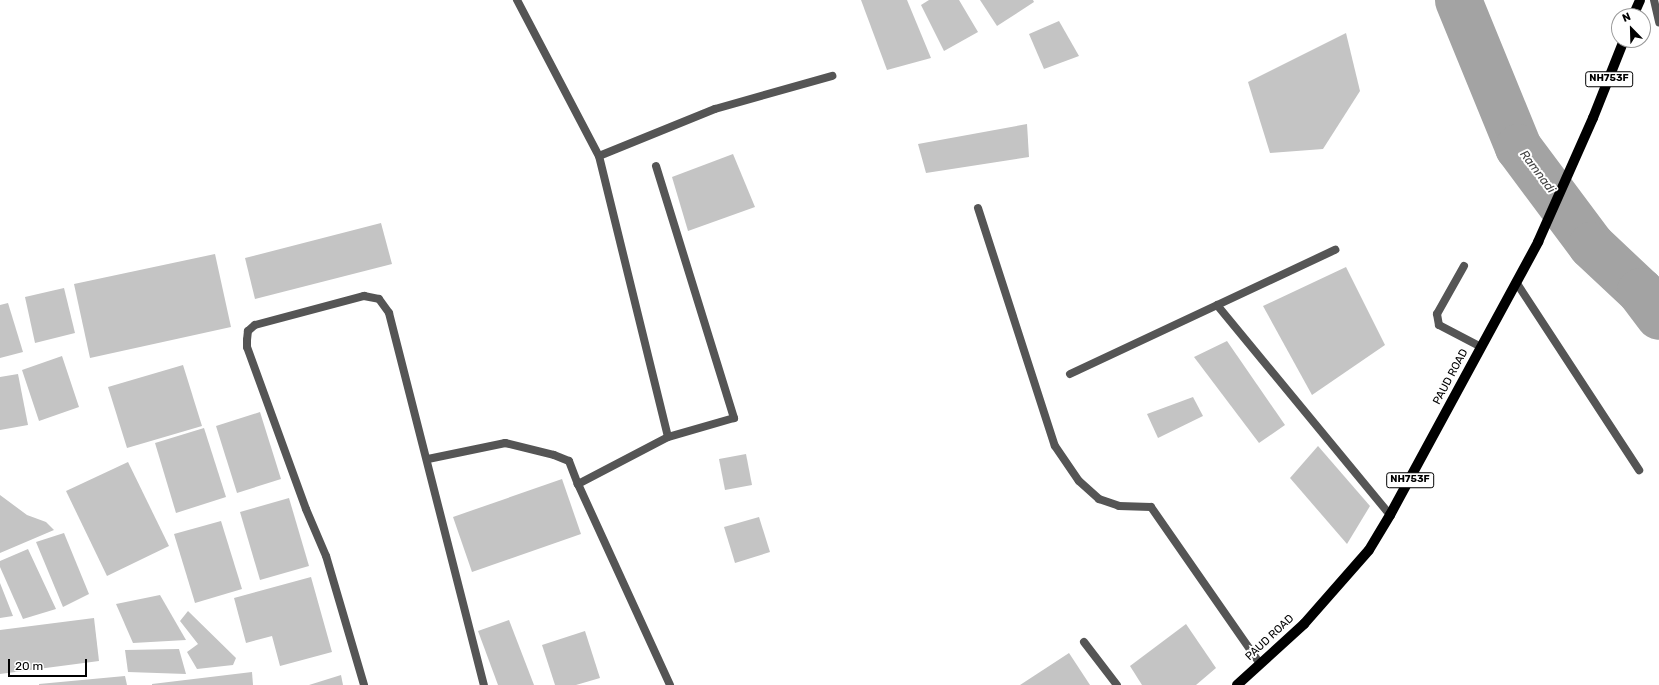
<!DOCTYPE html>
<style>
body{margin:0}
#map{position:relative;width:1659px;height:685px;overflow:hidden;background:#fff;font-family:Rubik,sans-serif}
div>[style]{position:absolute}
.river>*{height:47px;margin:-23.5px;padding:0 23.5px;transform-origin:23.5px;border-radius:23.5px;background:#a3a3a3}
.building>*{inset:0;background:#c4c4c4}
.lane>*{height:8px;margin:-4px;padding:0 4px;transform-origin:4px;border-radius:4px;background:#555}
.street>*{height:8px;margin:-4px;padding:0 4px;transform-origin:4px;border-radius:4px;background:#555}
.primary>*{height:10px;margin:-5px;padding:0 5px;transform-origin:5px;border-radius:5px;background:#000}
span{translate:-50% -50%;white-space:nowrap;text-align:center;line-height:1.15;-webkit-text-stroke:4px #fff;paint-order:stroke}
.shield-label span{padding:1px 3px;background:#fff;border:1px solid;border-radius:3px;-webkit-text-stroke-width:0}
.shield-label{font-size:10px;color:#000;font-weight:700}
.street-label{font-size:11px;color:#000}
.water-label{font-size:12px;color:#444;font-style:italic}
.north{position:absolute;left:1611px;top:8px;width:40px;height:40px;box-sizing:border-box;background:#fff;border:1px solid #999;border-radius:50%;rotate:337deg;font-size:11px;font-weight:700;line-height:16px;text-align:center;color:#000}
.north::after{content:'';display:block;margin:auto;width:14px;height:18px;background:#000;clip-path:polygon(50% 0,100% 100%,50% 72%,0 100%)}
.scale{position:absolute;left:8px;top:659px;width:79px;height:18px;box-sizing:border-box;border:2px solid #000;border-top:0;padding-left:5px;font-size:12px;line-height:14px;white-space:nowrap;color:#000;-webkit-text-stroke:3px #fff;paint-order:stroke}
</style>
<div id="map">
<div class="river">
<i style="left:1458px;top:0;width:159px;rotate:67.8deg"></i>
<i style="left:1518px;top:147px;width:122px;rotate:53.3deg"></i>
<i style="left:1591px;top:245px;width:67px;rotate:43.2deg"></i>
<i style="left:1640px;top:291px;width:31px;rotate:53deg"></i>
</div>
<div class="building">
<i style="clip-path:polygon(861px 0,907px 0,931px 58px,887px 70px)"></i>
<i style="clip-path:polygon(929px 0,959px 0,978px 32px,944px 51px,921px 5px)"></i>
<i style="clip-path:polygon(980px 0,1033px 0,1034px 2px,997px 26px)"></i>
<i style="clip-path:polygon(1059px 21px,1079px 56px,1044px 69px,1029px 34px)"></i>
<i style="clip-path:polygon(1346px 33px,1360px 91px,1323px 149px,1270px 153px,1248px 82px)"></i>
<i style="clip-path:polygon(1027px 124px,1029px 157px,926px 173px,918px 144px)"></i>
<i style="clip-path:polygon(733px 154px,755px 207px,688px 231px,672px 177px)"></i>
<i style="clip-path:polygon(381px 223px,392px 264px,255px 299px,245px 258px)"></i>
<i style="clip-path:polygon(215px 254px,231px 327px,90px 358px,74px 284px)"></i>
<i style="clip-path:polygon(1346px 267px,1385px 345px,1312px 395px,1263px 306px)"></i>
<i style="clip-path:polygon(64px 288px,75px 333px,35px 343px,25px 297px)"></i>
<i style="clip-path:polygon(8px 303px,23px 352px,0 358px,0 305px)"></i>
<i style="clip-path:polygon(1227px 341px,1285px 425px,1259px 443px,1194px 357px)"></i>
<i style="clip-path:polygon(62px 356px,79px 407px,39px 421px,22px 370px)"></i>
<i style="clip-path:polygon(183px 365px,202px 426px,127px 448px,108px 387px)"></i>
<i style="clip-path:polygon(18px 374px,28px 425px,0 430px,0 377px)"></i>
<i style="clip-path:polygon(1193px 397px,1203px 416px,1158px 438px,1147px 414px)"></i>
<i style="clip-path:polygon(260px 412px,281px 479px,237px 493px,216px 426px)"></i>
<i style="clip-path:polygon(204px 428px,226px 497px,176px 513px,155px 443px)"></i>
<i style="clip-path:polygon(1318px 446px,1370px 506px,1347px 544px,1290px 478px)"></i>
<i style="clip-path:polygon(746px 454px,752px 485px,725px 490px,719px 459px)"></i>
<i style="clip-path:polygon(128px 462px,169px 546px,107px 576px,66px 491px)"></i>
<i style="clip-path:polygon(562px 479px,581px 534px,472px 572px,453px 517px)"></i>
<i style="clip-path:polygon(0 495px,27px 515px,46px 522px,54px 530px,0 553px)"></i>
<i style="clip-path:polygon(289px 498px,309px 566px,260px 580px,240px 512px)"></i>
<i style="clip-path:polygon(759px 517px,770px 552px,735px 563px,724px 527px)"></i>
<i style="clip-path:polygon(221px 521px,242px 589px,195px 603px,174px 534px)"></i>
<i style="clip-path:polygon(64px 533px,89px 594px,63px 607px,36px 542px)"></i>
<i style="clip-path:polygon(28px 549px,56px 609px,23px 619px,0 567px,0 561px)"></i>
<i style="clip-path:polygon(311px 577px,332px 652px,280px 666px,272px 636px,246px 643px,234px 598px)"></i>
<i style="clip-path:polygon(0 583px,13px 616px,0 618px)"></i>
<i style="clip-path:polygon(160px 595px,186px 640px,133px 643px,116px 604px)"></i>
<i style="clip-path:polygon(188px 611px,236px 658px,233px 665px,197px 669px,187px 652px,198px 644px,180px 621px)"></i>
<i style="clip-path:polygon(94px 618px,99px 661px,0 674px,0 630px)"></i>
<i style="clip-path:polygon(509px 620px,534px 685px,498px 685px,478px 631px)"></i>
<i style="clip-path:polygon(1186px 624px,1216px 668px,1196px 685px,1142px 685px,1130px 666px)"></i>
<i style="clip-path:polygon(585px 631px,600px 678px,576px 685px,555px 685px,542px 645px)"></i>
<i style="clip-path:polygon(179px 649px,186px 674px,128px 672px,125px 650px)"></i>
<i style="clip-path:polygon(1069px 653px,1090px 685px,1020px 685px)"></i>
<i style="clip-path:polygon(252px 672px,253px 685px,152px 685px,152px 684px)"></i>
<i style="clip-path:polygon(341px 675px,343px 685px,309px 685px)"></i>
<i style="clip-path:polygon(125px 676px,127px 685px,39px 685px,39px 684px)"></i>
</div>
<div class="lane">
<i style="left:978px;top:208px;width:250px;rotate:72.1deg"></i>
<i style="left:1055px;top:446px;width:42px;rotate:55.6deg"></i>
<i style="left:1079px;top:481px;width:27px;rotate:42deg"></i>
<i style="left:1099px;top:499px;width:21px;rotate:19deg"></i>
<i style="left:1119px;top:506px;width:32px;rotate:2deg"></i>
<i style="left:1151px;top:507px;width:191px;rotate:55.2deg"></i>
<i style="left:1464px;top:266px;width:55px;rotate:119.4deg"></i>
<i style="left:1437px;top:314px;width:11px;rotate:80deg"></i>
<i style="left:1439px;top:325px;width:47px;rotate:27.6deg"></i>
<i style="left:1516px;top:282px;width:225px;rotate:56.8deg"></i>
<i style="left:1217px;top:305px;width:272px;rotate:50.5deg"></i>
<i style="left:1070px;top:374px;width:293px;rotate:-25.1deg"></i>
<i style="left:1084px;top:642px;width:54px;rotate:52.5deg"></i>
</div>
<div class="street">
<i style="left:517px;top:0;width:176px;rotate:62.3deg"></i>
<i style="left:599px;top:156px;width:125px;rotate:-22.1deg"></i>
<i style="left:715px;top:109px;width:122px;rotate:-15.8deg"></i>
<i style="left:1654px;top:0;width:23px;rotate:77deg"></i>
<i style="left:599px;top:156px;width:289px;rotate:76.2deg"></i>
<i style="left:668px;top:437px;width:102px;rotate:152.4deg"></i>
<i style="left:578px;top:484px;width:221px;rotate:65.4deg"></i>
<i style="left:656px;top:166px;width:264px;rotate:72.8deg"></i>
<i style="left:734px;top:418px;width:69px;rotate:163.9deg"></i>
<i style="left:428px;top:459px;width:79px;rotate:-11.7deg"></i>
<i style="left:505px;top:443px;width:50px;rotate:13.8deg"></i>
<i style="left:554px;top:455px;width:16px;rotate:22deg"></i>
<i style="left:569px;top:461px;width:25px;rotate:69deg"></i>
<i style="left:364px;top:685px;width:134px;rotate:-106.4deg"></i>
<i style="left:326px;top:556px;width:51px;rotate:-113.1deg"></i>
<i style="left:306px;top:509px;width:172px;rotate:-110deg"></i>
<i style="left:247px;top:347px;width:7px;rotate:-90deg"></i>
<i style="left:247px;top:340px;width:9px;rotate:-84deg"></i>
<i style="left:248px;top:331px;width:9px;rotate:-41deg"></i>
<i style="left:255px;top:325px;width:113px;rotate:-14.9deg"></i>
<i style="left:364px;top:296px;width:15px;rotate:11deg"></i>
<i style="left:379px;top:299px;width:17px;rotate:54deg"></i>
<i style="left:389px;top:313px;width:384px;rotate:75.7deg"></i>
</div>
<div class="primary">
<i style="left:1633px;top:16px;width:17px;rotate:-66deg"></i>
<i style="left:1237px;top:685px;width:91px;rotate:-42.3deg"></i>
<i style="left:1304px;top:624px;width:98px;rotate:-48.7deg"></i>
<i style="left:1369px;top:550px;width:41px;rotate:-59deg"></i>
<i style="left:1390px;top:515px;width:311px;rotate:-61.5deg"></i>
<i style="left:1538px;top:242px;width:136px;rotate:-66.1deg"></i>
<i style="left:1593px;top:118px;width:84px;rotate:-68.3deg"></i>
</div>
<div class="shield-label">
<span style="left:1609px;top:79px">NH753F</span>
<span style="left:1410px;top:480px">NH753F</span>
</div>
<div class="street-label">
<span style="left:1451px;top:377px;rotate:-62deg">PAUD ROAD</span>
<span style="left:1270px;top:638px;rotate:-43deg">PAUD ROAD</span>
</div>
<div class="water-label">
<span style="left:1537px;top:172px;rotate:53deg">Ramnadi</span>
</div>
<div class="north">N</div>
<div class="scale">20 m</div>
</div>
